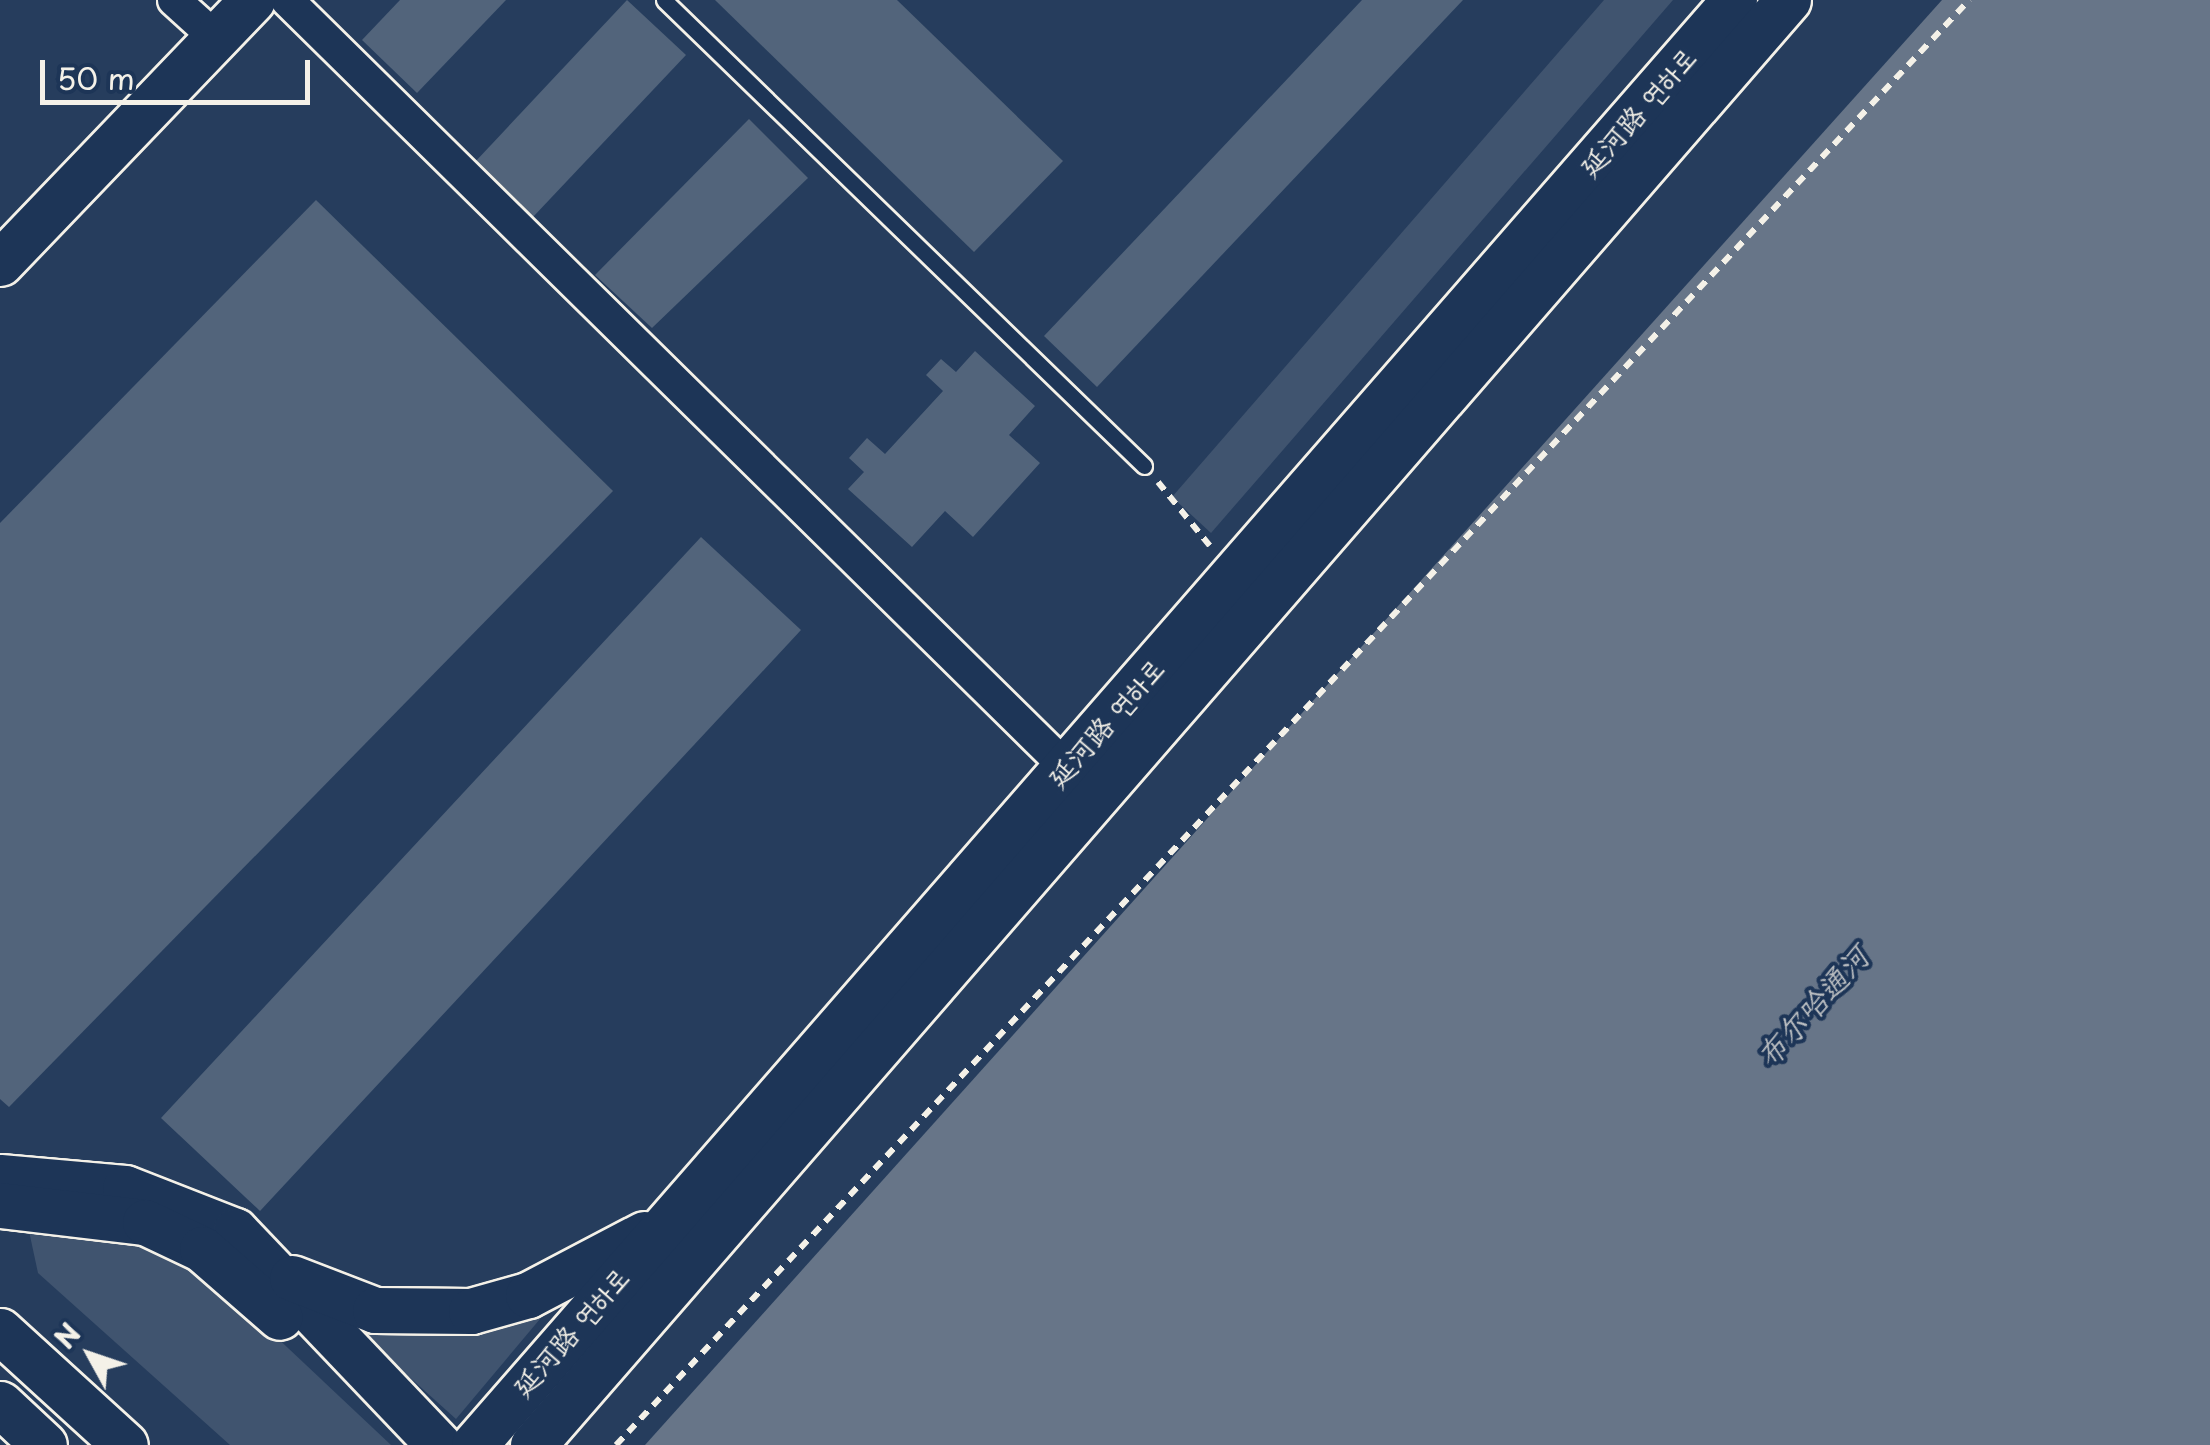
<!DOCTYPE html>
<meta charset="utf-8">
<style>
body{margin:0}
#map{position:relative;width:2210px;height:1445px;overflow:hidden;background:#263d5d;font-family:"Playpen Sans","LXGW WenKai TC","Poor Story",sans-serif}
div>[style]{position:absolute}
.green>*{inset:0;background:#40546f}
.water>*{inset:0;background:#677588}
.building>*{inset:0;background:#52647b}
.path>*{height:6px;margin-top:-3px;transform-origin:0;background:repeating-linear-gradient(90deg,#f4f1e8 0 10px,transparent 0 18px)}
.roads{filter:drop-shadow(2px 0 #f4f1e8) drop-shadow(-2px 0 #f4f1e8) drop-shadow(0 2px #f4f1e8) drop-shadow(0 -2px #f4f1e8)}
.service>*{height:15px;margin:-7.5px;padding:0 7.5px;transform-origin:7.5px;border-radius:7.5px;background:#1d3557}
.minor>*{height:32px;margin:-16px;padding:0 16px;transform-origin:16px;border-radius:16px;background:#1d3557}
.secondary>*{height:45px;margin:-22.5px;padding:0 22.5px;transform-origin:22.5px;border-radius:22.5px;background:#1d3557}
span{translate:-50% -50%;white-space:nowrap;text-align:center;line-height:1.15;-webkit-text-stroke:8px #1d3557;paint-order:stroke}
.street-label{font-size:28px;color:#f4f1e8}
.water-label{font-size:30px;color:#bcbfc2;font-style:italic}
.north{position:absolute;left:40px;top:1305px;width:100px;height:100px;-webkit-text-stroke:8px #1d3557;paint-order:stroke;rotate:310deg;font-size:28px;font-weight:700;line-height:40px;text-align:center;color:#f4f1e8}
.north::after{content:'';display:block;margin:auto;width:35px;height:45px;background:#f4f1e8;clip-path:polygon(50% 0,100% 100%,50% 72%,0 100%)}
.scale{position:absolute;left:40px;top:60px;width:270px;height:45px;box-sizing:border-box;border:5px solid #f4f1e8;border-top:0;padding-left:12px;font-size:30px;line-height:35px;white-space:nowrap;color:#f4f1e8;-webkit-text-stroke:8px #1d3557;paint-order:stroke}
</style>
<div id="map">
<div class="green">
<i style="clip-path:polygon(1604px 0,1673px 0,1211px 533px,1172px 497px)"></i>
<i style="clip-path:polygon(29px 1231px,128px 1231px,220px 1284px,391px 1445px,230px 1445px,38px 1273px)"></i>
<i style="clip-path:polygon(561px 1294px,456px 1419px,335px 1310px)"></i>
</div>
<div class="water">
<i style="clip-path:polygon(1942px 0,2210px 0,2210px 1445px,645px 1445px)"></i>
</div>
<div class="building">
<i style="clip-path:polygon(400px 0,506px 0,417px 93px,362px 40px)"></i>
<i style="clip-path:polygon(627px 0,686px 55px,533px 217px,475px 162px)"></i>
<i style="clip-path:polygon(715px 0,897px 0,1063px 161px,974px 252px)"></i>
<i style="clip-path:polygon(1362px 0,1463px 0,1097px 387px,1044px 336px)"></i>
<i style="clip-path:polygon(749px 119px,808px 178px,652px 328px,595px 275px)"></i>
<i style="clip-path:polygon(316px 200px,613px 491px,9px 1107px,0 1099px,0 523px)"></i>
<i style="clip-path:polygon(975px 351px,1035px 406px,1009px 435px,1040px 463px,973px 537px,945px 511px,912px 547px,848px 489px,864px 472px,849px 458px,867px 438px,885px 454px,943px 391px,926px 375px,941px 359px,956px 372px)"></i>
<i style="clip-path:polygon(701px 537px,801px 630px,260px 1211px,161px 1118px)"></i>
</div>
<div class="path">
<i style="left:1158px;top:482px;width:82px;rotate:50.9deg"></i>
<i style="left:616px;top:1445px;width:1980px;rotate:-46.88deg"></i>
</div>
<div class="roads">
<div class="service">
<i style="left:664px;top:0;width:669px;rotate:44.15deg"></i>
</div>
<div class="minor">
<i style="left:174px;top:0;width:58px;rotate:42.2deg"></i>
<i style="left:287px;top:0;width:1093px;rotate:44.56deg"></i>
</div>
<div class="secondary">
<i style="left:0;top:263px;width:364px;rotate:-46.2deg"></i>
<i style="left:0;top:1177px;width:125px;rotate:5deg"></i>
<i style="left:125px;top:1188px;width:118px;rotate:21.4deg"></i>
<i style="left:235px;top:1231px;width:296px;rotate:46.4deg"></i>
<i style="left:0;top:1205px;width:146px;rotate:6.7deg"></i>
<i style="left:145px;top:1222px;width:63px;rotate:25.3deg"></i>
<i style="left:202px;top:1249px;width:103px;rotate:41.1deg"></i>
<i style="left:292px;top:1278px;width:89px;rotate:21.1deg"></i>
<i style="left:375px;top:1310px;width:96px;rotate:0.6deg"></i>
<i style="left:471px;top:1311px;width:59px;rotate:-15.7deg"></i>
<i style="left:528px;top:1295px;width:131px;rotate:-27.7deg"></i>
<i style="left:0;top:1331px;width:169px;rotate:42.4deg"></i>
<i style="left:0;top:1404px;width:60px;rotate:43deg"></i>
<i style="left:474px;top:1445px;width:1917px;rotate:-48.91deg"></i>
<i style="left:533px;top:1445px;width:1914px;rotate:-49.03deg"></i>
</div>
</div>
<div class="street-label">
<span style="left:1637px;top:112px;rotate:-49deg">延河路 연하로</span>
<span style="left:1105px;top:723px;rotate:-49deg">延河路 연하로</span>
<span style="left:570px;top:1332px;rotate:-49deg">延河路 연하로</span>
</div>
<div class="water-label">
<span style="left:1812px;top:1006px;rotate:-48deg">布尔哈通河</span>
</div>
<div class="north">N</div>
<div class="scale">50 m</div>
</div>
